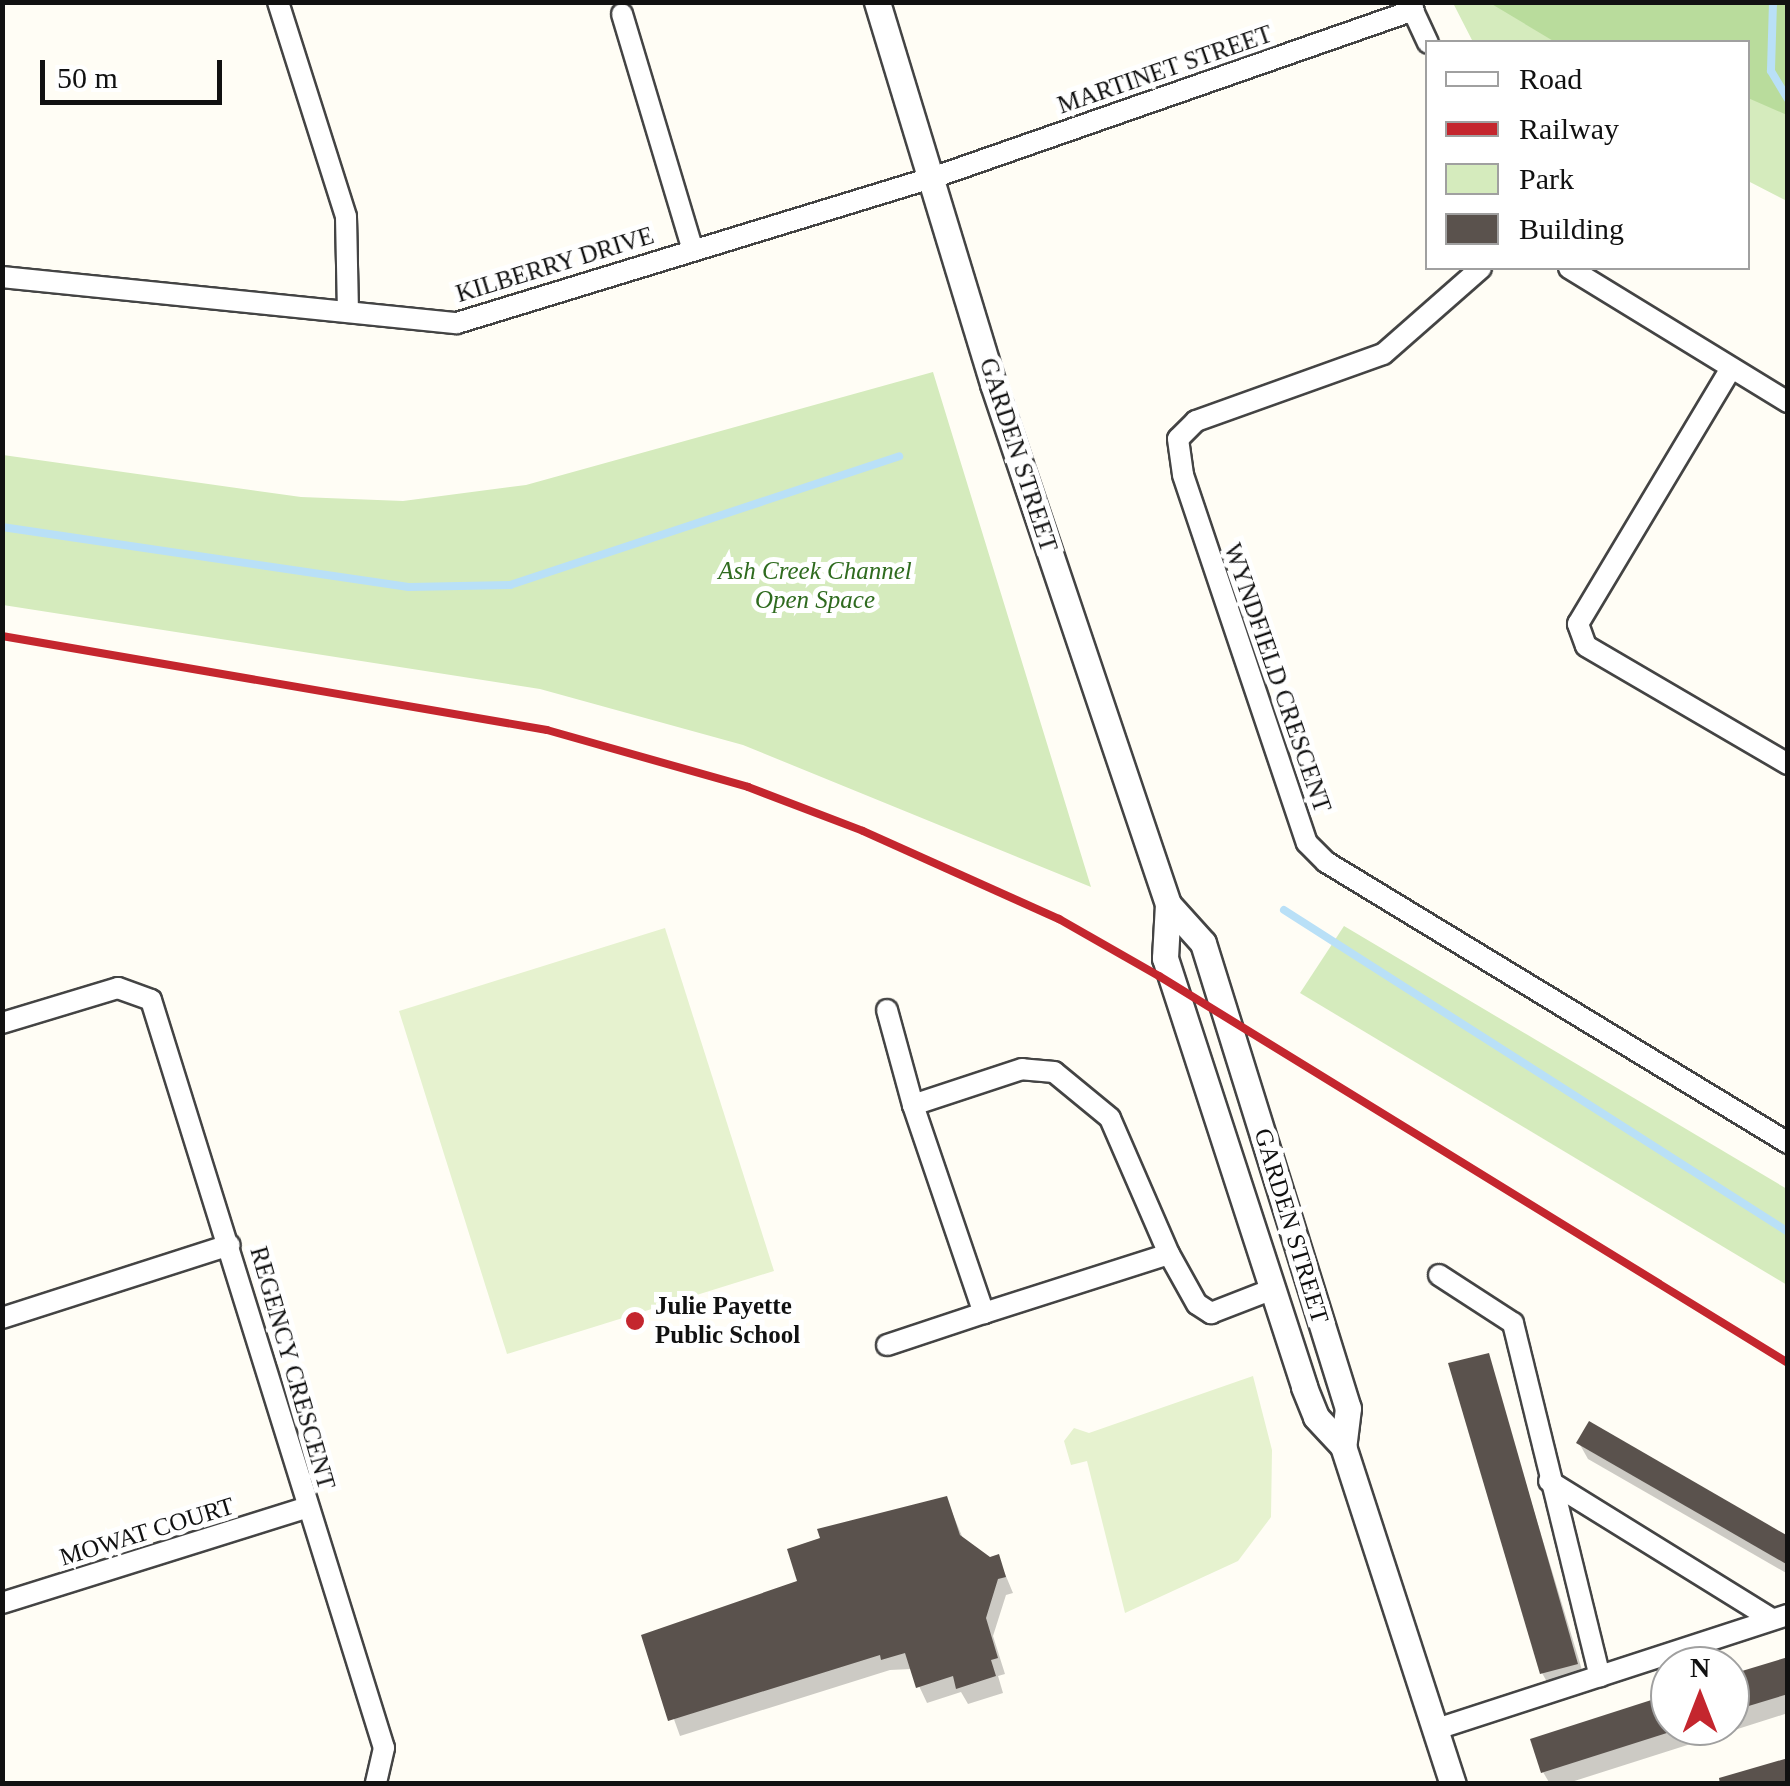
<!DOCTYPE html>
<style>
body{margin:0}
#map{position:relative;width:1790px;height:1786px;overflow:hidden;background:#fffdf5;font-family:"Times New Roman",serif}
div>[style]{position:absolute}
.green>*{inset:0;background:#d5ebbd}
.forest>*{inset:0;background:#b9dc9c}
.pitch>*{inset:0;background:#e6f2cf}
.shadow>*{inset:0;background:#0003}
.stream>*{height:8px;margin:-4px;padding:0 4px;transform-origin:4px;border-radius:4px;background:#b9e0f7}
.building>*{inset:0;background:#5a524d}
.roads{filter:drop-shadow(2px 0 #444) drop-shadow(-2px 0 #444) drop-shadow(0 2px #444) drop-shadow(0 -2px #444)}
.minor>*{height:20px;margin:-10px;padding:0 10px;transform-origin:10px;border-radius:10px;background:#fff}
.tertiary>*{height:25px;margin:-12.5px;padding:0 12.5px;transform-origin:12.5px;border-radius:12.5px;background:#fff}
.rail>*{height:8px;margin:-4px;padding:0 4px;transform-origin:4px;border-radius:4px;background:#c4262e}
.dots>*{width:28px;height:28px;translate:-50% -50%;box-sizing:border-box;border:5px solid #fff;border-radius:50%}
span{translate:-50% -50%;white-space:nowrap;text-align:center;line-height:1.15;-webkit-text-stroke:10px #fff;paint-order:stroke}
.street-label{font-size:25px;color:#111}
.park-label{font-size:25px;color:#2f6b1f;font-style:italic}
.poi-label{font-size:25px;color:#111;font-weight:700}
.left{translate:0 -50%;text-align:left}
.frame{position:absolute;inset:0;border:5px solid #111;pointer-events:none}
.legend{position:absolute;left:1425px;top:40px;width:325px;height:230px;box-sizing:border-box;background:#fff;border:2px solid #a0a0a0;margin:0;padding:12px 18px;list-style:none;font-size:30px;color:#111}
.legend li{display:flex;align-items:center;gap:20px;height:50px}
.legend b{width:50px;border:2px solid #a0a0a0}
.north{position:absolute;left:1650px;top:1646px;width:100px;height:100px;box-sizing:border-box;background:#fff;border:2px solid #a0a0a0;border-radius:50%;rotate:0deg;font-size:28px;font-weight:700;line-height:40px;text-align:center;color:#111}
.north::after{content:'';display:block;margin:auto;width:35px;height:45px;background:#c4262e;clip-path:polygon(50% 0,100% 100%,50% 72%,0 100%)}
.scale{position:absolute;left:40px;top:60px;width:182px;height:45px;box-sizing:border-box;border:5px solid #111;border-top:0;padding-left:12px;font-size:30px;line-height:35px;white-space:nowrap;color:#111;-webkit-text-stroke:8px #fff;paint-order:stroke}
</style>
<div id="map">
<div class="green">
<i style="clip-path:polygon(1453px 3px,1787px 3px,1787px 201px,1748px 181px,1748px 42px,1473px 42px)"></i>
<i style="clip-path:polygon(933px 372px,1091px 887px,743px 745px,540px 689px,3px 605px,3px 455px,301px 497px,403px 501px,526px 485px)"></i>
<i style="clip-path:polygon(1344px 926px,1787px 1189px,1787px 1285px,1300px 993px)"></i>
</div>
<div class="forest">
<i style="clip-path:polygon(1490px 3px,1787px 3px,1787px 115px,1748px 98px,1748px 42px,1555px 42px)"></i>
</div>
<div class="pitch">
<i style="clip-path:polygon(665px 928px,774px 1271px,507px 1354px,399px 1011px)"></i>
<i style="clip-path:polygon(1253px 1376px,1272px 1450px,1271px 1517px,1238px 1561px,1125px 1613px,1087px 1461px,1071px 1465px,1064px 1441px,1074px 1428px,1089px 1433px)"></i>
</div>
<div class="shadow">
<i style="clip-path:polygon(1487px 1356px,1585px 1680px,1551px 1689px,1542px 1673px)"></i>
<i style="clip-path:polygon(1579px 1443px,1788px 1539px,1788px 1574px,1588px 1459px)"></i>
<i style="clip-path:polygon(946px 1498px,964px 1541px,990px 1559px,998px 1557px,1013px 1593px,1006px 1595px,993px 1636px,1005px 1674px,998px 1676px,1003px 1693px,968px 1704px,961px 1692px,927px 1703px,911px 1669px,890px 1670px,680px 1736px,644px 1636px,800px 1583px)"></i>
<i style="clip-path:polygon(1788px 1660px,1788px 1713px,1565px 1784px,1550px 1784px,1543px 1772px,1670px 1697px,1670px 1726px,1730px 1726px,1730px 1679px)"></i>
</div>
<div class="stream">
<i style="left:1773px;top:2px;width:69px;rotate:91.7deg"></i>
<i style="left:1771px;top:71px;width:33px;rotate:59deg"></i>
<i style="left:2px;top:527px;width:411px;rotate:8.4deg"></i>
<i style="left:409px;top:587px;width:101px;rotate:-1.1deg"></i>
<i style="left:510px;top:585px;width:410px;rotate:-18.3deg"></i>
<i style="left:1284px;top:910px;width:598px;rotate:32.57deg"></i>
</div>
<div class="building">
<i style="clip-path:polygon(1489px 1353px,1578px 1664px,1540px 1674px,1448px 1363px)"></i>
<i style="clip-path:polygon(1589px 1421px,1788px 1536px,1788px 1565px,1576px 1443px)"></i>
<i style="clip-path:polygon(947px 1496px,960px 1535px,990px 1557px,999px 1554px,1006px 1577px,998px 1579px,986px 1618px,998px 1658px,991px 1660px,996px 1676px,956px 1689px,953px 1676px,916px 1688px,905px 1653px,881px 1660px,880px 1655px,668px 1721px,641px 1635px,797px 1581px,787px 1549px,820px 1538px,817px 1529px)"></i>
<i style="clip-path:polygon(1788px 1657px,1788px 1694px,1742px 1708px,1732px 1674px)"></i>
<i style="clip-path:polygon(1670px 1694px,1670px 1732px,1541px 1773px,1530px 1739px)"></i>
<i style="clip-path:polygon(1788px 1758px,1788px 1784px,1720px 1784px,1719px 1778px)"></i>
</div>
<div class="roads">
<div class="minor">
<i style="left:278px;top:2px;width:225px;rotate:72.4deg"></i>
<i style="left:346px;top:217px;width:95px;rotate:88.8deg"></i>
<i style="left:1409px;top:2px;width:45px;rotate:65.1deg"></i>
<i style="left:622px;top:14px;width:246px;rotate:73.3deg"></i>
<i style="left:1481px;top:268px;width:130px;rotate:138.7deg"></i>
<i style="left:1383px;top:354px;width:199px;rotate:160.3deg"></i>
<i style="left:1196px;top:421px;width:25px;rotate:135deg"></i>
<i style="left:1178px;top:439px;width:36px;rotate:82deg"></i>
<i style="left:1183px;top:475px;width:388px;rotate:71.4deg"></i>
<i style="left:1307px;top:843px;width:27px;rotate:45deg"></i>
<i style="left:1326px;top:862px;width:541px;rotate:31.31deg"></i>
<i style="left:1569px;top:268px;width:257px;rotate:31.5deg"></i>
<i style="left:2px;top:277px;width:457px;rotate:5.8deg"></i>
<i style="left:457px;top:323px;width:497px;rotate:-17deg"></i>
<i style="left:932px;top:178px;width:510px;rotate:-19.22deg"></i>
<i style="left:1730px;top:370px;width:296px;rotate:120.9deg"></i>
<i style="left:1578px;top:624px;width:23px;rotate:70deg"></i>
<i style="left:1586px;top:646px;width:234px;rotate:30.3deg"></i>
<i style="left:887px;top:1010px;width:98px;rotate:74.7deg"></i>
<i style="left:2px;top:1023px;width:121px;rotate:-16.8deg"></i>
<i style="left:118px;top:988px;width:35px;rotate:20deg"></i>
<i style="left:151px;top:1000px;width:783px;rotate:72.7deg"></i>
<i style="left:384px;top:1748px;width:37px;rotate:103deg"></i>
<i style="left:1169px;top:1254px;width:148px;rotate:-113.5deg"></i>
<i style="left:1110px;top:1118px;width:72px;rotate:-140.6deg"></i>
<i style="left:1054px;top:1072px;width:32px;rotate:-175deg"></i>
<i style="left:1022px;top:1069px;width:115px;rotate:161.7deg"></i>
<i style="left:913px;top:1105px;width:220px;rotate:71.2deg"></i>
<i style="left:984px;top:1313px;width:194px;rotate:-17.7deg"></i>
<i style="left:1169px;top:1254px;width:57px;rotate:60.8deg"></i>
<i style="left:1197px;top:1304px;width:17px;rotate:33deg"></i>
<i style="left:1211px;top:1313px;width:66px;rotate:-21.2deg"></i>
<i style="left:1439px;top:1275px;width:88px;rotate:33deg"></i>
<i style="left:1513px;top:1323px;width:364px;rotate:76.2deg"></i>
<i style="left:1600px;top:1676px;width:198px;rotate:-18deg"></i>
<i style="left:2px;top:1318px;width:239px;rotate:-17.8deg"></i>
<i style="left:887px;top:1345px;width:102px;rotate:-18.3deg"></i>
<i style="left:1549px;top:1481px;width:262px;rotate:31.8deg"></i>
<i style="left:2px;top:1603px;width:318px;rotate:-17.4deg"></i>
<i style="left:1434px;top:1730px;width:175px;rotate:-18deg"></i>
</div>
<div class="tertiary">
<i style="left:877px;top:2px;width:399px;rotate:73.1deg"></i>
<i style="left:993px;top:384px;width:549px;rotate:71.4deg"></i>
<i style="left:1168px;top:904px;width:54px;rotate:93.2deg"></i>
<i style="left:1165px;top:958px;width:451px;rotate:72deg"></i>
<i style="left:1304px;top:1387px;width:32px;rotate:68deg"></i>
<i style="left:1316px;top:1417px;width:40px;rotate:47deg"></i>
<i style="left:1168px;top:904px;width:52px;rotate:48.1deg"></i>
<i style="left:1203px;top:943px;width:487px;rotate:72.7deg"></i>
<i style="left:1348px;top:1408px;width:38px;rotate:97deg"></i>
<i style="left:1343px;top:1446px;width:355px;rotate:72deg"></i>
</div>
</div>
<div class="rail">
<i style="left:2px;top:636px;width:553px;rotate:9.79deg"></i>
<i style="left:547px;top:730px;width:209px;rotate:15.8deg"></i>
<i style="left:748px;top:787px;width:123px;rotate:20.9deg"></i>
<i style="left:863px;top:831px;width:215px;rotate:24.2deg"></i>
<i style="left:1059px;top:919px;width:115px;rotate:29.7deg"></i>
<i style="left:1159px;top:976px;width:739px;rotate:31.6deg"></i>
</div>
<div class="dots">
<i style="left:635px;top:1321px;background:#c4262e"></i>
</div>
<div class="street-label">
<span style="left:1165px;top:70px;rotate:-19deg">MARTINET STREET</span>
<span style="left:555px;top:265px;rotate:-17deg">KILBERRY DRIVE</span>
<span style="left:1018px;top:455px;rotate:72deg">GARDEN STREET</span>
<span style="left:1277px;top:678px;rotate:71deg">WYNDFIELD CRESCENT</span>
<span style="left:1291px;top:1226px;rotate:73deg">GARDEN STREET</span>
<span style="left:292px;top:1368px;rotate:74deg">REGENCY CRESCENT</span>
<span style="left:147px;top:1532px;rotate:-17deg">MOWAT COURT</span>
</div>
<div class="park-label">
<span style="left:815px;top:586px">Ash Creek Channel<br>Open Space</span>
</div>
<div class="poi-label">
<span class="left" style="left:655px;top:1321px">Julie Payette<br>Public School</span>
</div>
<div class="frame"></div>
<ul class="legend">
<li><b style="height:12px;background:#fff"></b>Road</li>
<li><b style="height:12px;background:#c4262e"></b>Railway</li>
<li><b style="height:28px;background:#d5ebbd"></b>Park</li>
<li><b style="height:28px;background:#5a524d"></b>Building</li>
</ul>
<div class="north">N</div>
<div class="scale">50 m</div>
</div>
